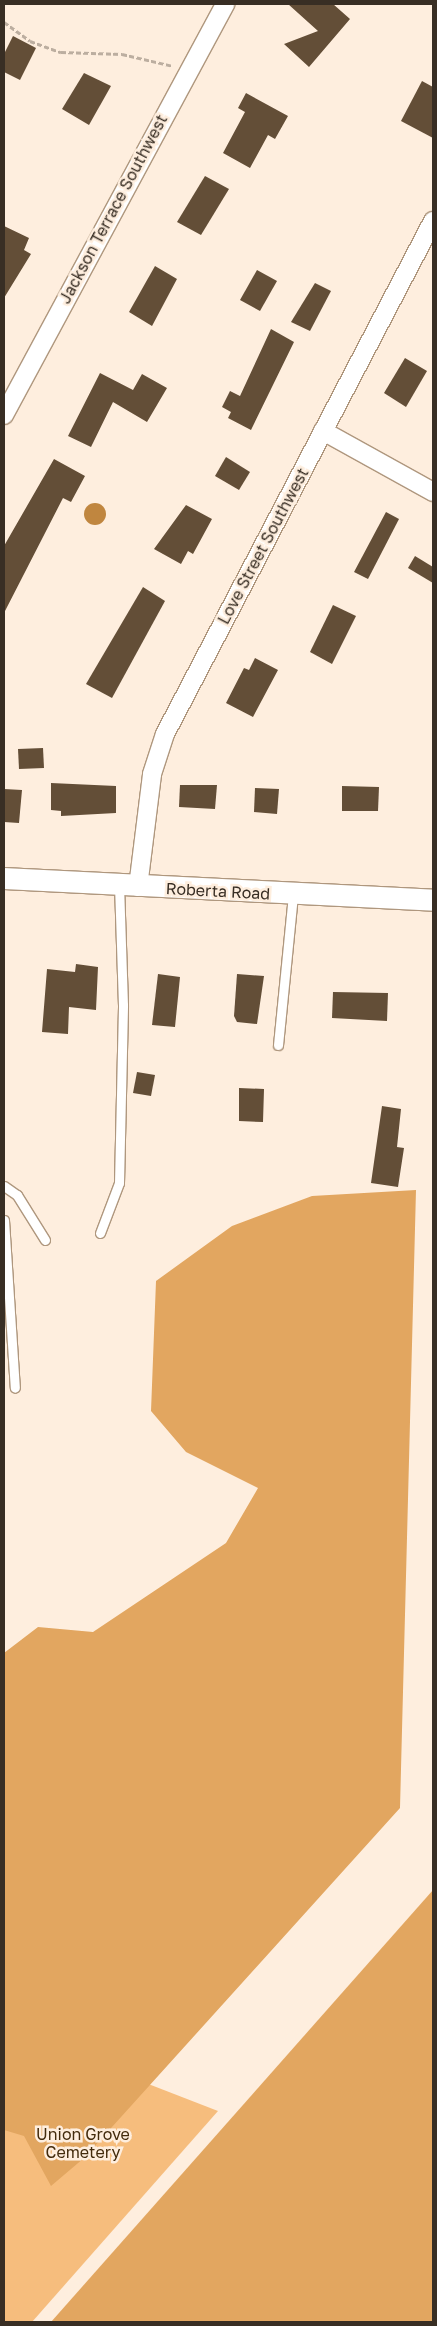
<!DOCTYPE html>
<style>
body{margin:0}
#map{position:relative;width:437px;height:2326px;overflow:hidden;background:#feeede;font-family:"Golos Text",sans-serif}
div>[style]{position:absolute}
.green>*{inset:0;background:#f6bd7d}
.forest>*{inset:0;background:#e2a660}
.water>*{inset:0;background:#c0863f}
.round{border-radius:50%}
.building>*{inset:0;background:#634e37}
.path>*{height:3px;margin-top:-1.5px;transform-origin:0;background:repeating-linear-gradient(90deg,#bcaea0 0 5px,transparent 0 7.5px)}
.roads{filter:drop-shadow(1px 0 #af977e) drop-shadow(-1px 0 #af977e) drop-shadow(0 1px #af977e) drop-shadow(0 -1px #af977e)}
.service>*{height:9px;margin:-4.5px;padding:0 4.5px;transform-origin:4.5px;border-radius:4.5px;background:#fff}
.minor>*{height:18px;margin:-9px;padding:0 9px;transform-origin:9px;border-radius:9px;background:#fff}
.tertiary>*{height:21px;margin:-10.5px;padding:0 10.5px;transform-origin:10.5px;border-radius:10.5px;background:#fff}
span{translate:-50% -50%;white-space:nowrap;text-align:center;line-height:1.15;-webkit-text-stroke:5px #feeede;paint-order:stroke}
.street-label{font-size:16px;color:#382e24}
.park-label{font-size:16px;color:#422a0b}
.frame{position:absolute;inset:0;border:5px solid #382e24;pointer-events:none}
</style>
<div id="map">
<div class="green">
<i style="clip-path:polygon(4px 2028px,218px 2111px,32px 2322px,4px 2322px)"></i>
</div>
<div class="forest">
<i style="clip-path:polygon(416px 1190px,400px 1808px,84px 2158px,51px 2186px,24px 2136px,4px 2130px,4px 1653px,38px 1627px,93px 1632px,226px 1543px,258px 1488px,186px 1452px,151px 1411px,156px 1281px,232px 1226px,312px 1196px)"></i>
<i style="clip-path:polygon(433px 1890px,433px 2322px,51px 2322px)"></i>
</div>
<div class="water">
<i class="round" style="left:84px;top:503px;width:22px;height:22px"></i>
</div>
<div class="building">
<i style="clip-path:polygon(288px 4px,333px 4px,350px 19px,309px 67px,284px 44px,318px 31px)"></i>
<i style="clip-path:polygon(13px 36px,36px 48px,20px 80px,4px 72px,4px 54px)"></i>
<i style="clip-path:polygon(84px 73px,111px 86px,89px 125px,62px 109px)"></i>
<i style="clip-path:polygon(422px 81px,433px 87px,433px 138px,401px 121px)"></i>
<i style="clip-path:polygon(246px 93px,288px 116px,275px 139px,268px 135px,250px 168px,223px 153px,245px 112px,238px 108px)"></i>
<i style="clip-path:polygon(205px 176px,229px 189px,201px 235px,177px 222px)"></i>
<i style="clip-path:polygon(4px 226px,29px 238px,24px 250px,31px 254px,4px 298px)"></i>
<i style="clip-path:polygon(155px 266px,177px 279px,152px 326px,129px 312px)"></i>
<i style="clip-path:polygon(257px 270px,277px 281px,260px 311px,240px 300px)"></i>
<i style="clip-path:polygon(315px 283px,331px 291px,310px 331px,291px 322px)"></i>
<i style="clip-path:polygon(271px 329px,294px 342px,251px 430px,228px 418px,231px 412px,222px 407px,230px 391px,240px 396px)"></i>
<i style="clip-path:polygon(405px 358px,427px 371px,406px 407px,384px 393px)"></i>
<i style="clip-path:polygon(100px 373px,133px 390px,142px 374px,167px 388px,147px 422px,113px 402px,91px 447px,68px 436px)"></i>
<i style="clip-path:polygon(226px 457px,250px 472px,239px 490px,215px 476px)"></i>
<i style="clip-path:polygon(54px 459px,85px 476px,71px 502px,63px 498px,4px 613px,4px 546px)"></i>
<i style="clip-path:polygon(186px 505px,212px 519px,193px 554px,188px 551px,181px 564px,154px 549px)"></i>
<i style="clip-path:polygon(386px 512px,399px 519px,368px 579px,354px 572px)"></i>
<i style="clip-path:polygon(415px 556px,433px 567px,433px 583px,408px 568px)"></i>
<i style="clip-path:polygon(143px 587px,165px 601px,112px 698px,86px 684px)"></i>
<i style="clip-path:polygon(333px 605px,356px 616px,332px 664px,310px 652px)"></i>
<i style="clip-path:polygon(255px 658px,278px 670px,253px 717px,226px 703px,244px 668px,249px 670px)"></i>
<i style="clip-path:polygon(43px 748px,44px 768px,19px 769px,18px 749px)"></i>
<i style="clip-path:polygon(51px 783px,116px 786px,116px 813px,61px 816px,61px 811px,51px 810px)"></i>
<i style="clip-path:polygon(180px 785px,217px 785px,215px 809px,179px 807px)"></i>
<i style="clip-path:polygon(342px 786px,379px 787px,378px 811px,342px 811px)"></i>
<i style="clip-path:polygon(255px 788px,279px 789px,277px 814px,254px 812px)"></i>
<i style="clip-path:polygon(4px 789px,22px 790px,19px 823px,4px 822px)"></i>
<i style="clip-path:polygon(76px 964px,98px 967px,96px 1010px,69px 1007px,68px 1034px,42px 1032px,47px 969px,75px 972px)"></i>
<i style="clip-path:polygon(158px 974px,180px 977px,175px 1027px,152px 1025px)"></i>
<i style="clip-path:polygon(237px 974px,264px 976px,257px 1024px,237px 1022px,234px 1016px)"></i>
<i style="clip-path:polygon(333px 992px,388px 993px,387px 1021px,332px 1018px)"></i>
<i style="clip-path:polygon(137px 1072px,155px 1075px,151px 1096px,133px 1093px)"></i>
<i style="clip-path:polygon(239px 1088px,264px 1089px,263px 1122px,239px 1121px)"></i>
<i style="clip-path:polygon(382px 1106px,401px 1109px,397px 1147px,404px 1148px,398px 1187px,371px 1183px)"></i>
</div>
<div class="path">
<i style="left:4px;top:22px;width:32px;rotate:36deg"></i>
<i style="left:30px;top:41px;width:33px;rotate:20deg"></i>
<i style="left:61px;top:52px;width:61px;rotate:1.9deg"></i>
<i style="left:122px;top:54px;width:52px;rotate:13.2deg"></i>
</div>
<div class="roads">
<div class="service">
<i style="left:278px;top:1045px;width:150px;rotate:-84.3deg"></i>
<i style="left:4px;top:1186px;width:16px;rotate:35deg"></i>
<i style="left:17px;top:1195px;width:53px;rotate:58.1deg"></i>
<i style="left:4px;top:1220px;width:168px;rotate:86.3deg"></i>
<i style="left:100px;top:1233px;width:53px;rotate:-69.2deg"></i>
<i style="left:119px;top:1183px;width:178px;rotate:-88.7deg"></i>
<i style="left:123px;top:1005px;width:120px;rotate:-91.9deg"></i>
</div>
<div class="minor">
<i style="left:4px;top:415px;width:467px;rotate:-61.7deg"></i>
<i style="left:323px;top:431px;width:126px;rotate:29deg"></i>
<i style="left:138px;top:887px;width:114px;rotate:-82.9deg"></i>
<i style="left:152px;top:774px;width:42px;rotate:-72deg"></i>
<i style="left:165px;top:734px;width:579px;rotate:-62.42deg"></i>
</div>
<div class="tertiary">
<i style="left:4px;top:878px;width:430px;rotate:2.9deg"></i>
</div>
</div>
<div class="street-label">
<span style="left:113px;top:209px;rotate:-62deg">Jackson Terrace Southwest</span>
<span style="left:263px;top:546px;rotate:-62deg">Love Street Southwest</span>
<span style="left:218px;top:891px;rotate:3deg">Roberta Road</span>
</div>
<div class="park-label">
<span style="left:83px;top:2143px">Union Grove<br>Cemetery</span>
</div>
<div class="frame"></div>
</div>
